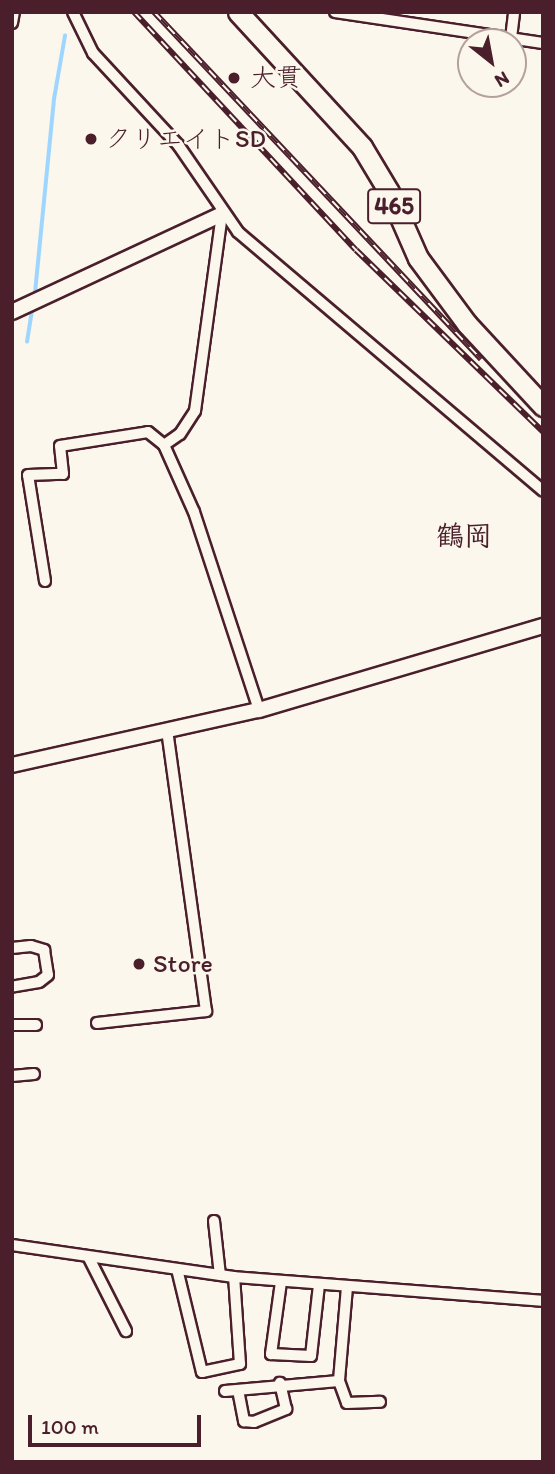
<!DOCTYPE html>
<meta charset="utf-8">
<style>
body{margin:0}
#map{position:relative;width:555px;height:1474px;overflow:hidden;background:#fbf7ec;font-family:Itim,"Klee One",sans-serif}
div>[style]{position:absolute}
.stream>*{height:3.5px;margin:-1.75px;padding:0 1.75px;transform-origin:1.75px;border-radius:1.75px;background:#9fd6ff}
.roads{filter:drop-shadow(2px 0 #4a1f2b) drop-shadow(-2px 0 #4a1f2b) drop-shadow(0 2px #4a1f2b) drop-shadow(0 -2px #4a1f2b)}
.minor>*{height:10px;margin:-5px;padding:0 5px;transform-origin:5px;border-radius:5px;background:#fbf7ec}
.tertiary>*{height:14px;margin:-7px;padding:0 7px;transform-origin:7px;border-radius:7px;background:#fbf7ec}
.trunk>*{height:19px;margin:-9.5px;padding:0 9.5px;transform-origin:9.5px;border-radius:9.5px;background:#fbf7ec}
.rail>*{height:6px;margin-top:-3px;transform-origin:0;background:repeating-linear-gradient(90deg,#fbf7ec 0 10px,#4a1f2b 0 20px);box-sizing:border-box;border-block:2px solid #4a1f2b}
.dots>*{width:19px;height:19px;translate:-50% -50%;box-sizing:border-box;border:4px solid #fbf7ec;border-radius:50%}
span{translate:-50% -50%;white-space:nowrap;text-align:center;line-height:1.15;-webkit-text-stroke:5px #fbf7ec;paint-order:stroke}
.shield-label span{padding:2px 5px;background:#fbf7ec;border:2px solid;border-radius:5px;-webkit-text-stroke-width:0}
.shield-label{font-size:24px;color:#4a1f2b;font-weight:700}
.poi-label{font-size:26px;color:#4a1f2b}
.left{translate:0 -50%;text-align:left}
.neighbourhood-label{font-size:28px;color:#4a1f2b;font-weight:700}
.frame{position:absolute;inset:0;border:14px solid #4a1f2b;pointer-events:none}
.north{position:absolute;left:457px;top:28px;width:70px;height:70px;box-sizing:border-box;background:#fbf7ec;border:2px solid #b4a19f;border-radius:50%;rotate:149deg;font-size:19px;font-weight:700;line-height:28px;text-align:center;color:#4a1f2b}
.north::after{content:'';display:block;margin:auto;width:24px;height:32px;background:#4a1f2b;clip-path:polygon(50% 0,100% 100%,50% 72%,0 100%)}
.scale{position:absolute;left:28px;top:1415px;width:173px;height:32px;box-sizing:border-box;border:4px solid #4a1f2b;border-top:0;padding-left:9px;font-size:21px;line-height:24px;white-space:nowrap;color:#4a1f2b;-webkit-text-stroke:5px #fbf7ec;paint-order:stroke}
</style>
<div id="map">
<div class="stream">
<i style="left:35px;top:293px;width:195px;rotate:-84.4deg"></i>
<i style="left:54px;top:99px;width:64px;rotate:-80.1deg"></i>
<i style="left:27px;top:342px;width:31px;rotate:-81deg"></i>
</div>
<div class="roads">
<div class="minor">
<i style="left:73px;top:12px;width:46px;rotate:64deg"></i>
<i style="left:93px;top:53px;width:127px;rotate:47.2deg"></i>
<i style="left:179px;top:146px;width:104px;rotate:55.5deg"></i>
<i style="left:238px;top:232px;width:400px;rotate:40.3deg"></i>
<i style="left:335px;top:12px;width:210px;rotate:8.5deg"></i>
<i style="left:12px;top:23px;width:11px;rotate:-80deg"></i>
<i style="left:511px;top:38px;width:26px;rotate:-83deg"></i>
<i style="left:164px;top:445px;width:19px;rotate:-35deg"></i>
<i style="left:180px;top:434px;width:27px;rotate:-57deg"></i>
<i style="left:195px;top:411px;width:199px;rotate:-82.2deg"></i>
<i style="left:45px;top:581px;width:107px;rotate:-99.1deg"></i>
<i style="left:28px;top:475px;width:35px;rotate:-2deg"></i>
<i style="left:63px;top:474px;width:28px;rotate:-96deg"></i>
<i style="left:60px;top:446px;width:89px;rotate:-9deg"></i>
<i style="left:148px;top:432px;width:21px;rotate:39deg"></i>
<i style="left:164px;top:445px;width:73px;rotate:65.9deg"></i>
<i style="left:194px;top:512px;width:208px;rotate:71.8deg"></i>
<i style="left:12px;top:948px;width:19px;rotate:-6deg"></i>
<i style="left:31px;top:946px;width:14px;rotate:17deg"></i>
<i style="left:44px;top:950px;width:25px;rotate:81deg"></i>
<i style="left:48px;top:975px;width:11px;rotate:142deg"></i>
<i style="left:39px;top:982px;width:27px;rotate:170deg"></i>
<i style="left:97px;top:1023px;width:110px;rotate:-6.3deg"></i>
<i style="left:206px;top:1011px;width:283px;rotate:-97.9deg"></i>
<i style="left:12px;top:1025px;width:24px"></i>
<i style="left:12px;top:1076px;width:22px;rotate:-5deg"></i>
<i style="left:214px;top:1221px;width:54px;rotate:83.7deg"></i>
<i style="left:12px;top:1245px;width:224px;rotate:8.2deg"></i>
<i style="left:234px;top:1277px;width:310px;rotate:4.4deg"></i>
<i style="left:89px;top:1258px;width:82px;rotate:63.1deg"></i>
<i style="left:177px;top:1269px;width:106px;rotate:76.4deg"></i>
<i style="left:202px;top:1372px;width:39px;rotate:-12deg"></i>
<i style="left:240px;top:1364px;width:87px;rotate:-93.9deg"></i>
<i style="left:281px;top:1282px;width:73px;rotate:97.9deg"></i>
<i style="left:271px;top:1354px;width:40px;rotate:2.9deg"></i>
<i style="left:311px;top:1356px;width:71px;rotate:-83.6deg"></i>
<i style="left:347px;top:1287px;width:94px;rotate:94.9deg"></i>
<i style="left:339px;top:1381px;width:23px;rotate:70deg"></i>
<i style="left:347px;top:1403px;width:33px;rotate:-2deg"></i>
<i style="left:238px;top:1390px;width:32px;rotate:79deg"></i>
<i style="left:244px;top:1421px;width:10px;rotate:6deg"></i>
<i style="left:254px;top:1422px;width:35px;rotate:-22deg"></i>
<i style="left:286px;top:1409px;width:27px;rotate:-103deg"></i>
<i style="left:225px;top:1391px;width:114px;rotate:-5deg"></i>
</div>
<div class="tertiary">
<i style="left:12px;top:312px;width:232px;rotate:-25deg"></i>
<i style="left:12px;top:765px;width:253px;rotate:-12.6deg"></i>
<i style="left:259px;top:710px;width:296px;rotate:-16.5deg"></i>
</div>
<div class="trunk">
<i style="left:238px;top:12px;width:183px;rotate:47.4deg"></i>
<i style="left:362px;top:147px;width:52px;rotate:59deg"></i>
<i style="left:389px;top:192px;width:72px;rotate:66.3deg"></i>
<i style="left:418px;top:258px;width:82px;rotate:53.4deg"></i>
<i style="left:467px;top:324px;width:112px;rotate:47.2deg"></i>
</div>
</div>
<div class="rail">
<i style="left:134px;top:12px;width:325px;rotate:47deg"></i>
<i style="left:356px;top:250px;width:261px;rotate:44.2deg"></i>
<i style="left:154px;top:12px;width:477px;rotate:46.7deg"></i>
</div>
<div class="dots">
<i style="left:234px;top:78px;background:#4a1f2b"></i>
<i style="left:91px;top:139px;background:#4a1f2b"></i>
<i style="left:139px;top:964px;background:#4a1f2b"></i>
</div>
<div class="shield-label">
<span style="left:394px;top:206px">465</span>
</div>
<div class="poi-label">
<span class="left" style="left:250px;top:78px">大貫</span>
<span class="left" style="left:105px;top:139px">クリエイトSD</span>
<span class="left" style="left:153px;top:964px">Store</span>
</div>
<div class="neighbourhood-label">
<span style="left:464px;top:535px">鶴岡</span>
</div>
<div class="frame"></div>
<div class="north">N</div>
<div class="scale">100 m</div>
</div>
